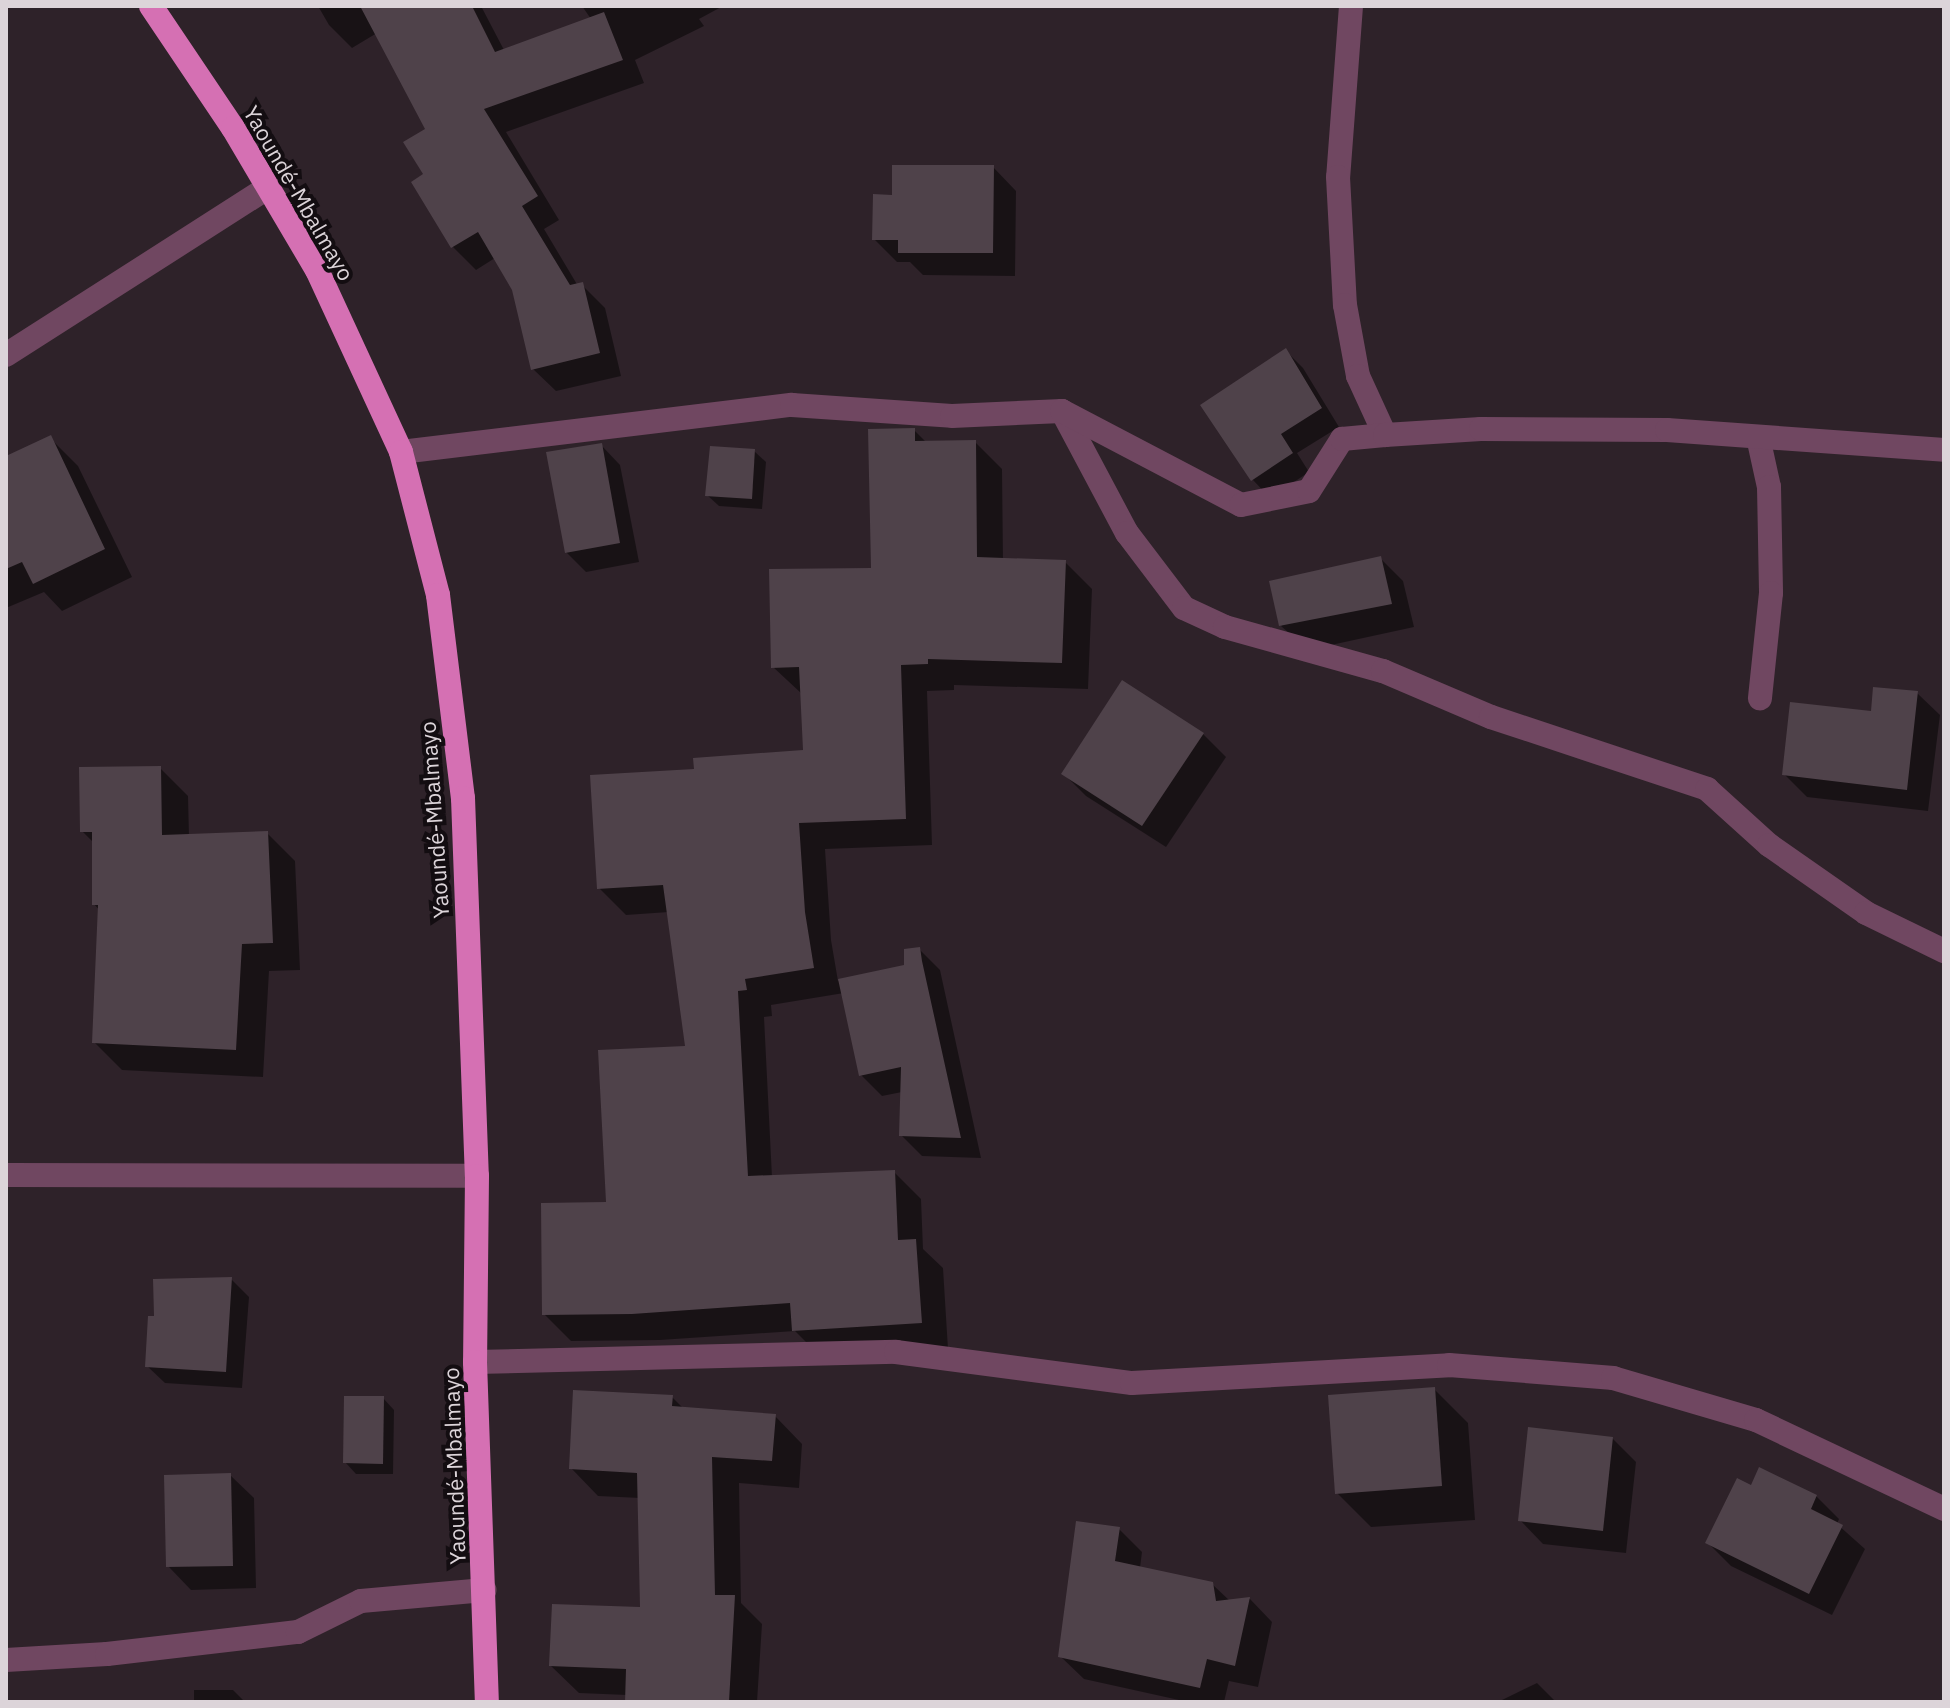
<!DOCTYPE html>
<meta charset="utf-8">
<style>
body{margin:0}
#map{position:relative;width:1950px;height:1708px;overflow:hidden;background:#2e2229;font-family:"IBM Plex Sans",sans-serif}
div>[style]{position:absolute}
.shadow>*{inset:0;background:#0007}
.building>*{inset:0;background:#4f424a}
.minor>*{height:24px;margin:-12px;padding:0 12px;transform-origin:12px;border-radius:12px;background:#704761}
.highway>*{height:24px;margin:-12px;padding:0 12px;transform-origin:12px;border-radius:12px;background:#d570b3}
span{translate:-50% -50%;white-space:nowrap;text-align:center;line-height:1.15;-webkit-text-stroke:8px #130d11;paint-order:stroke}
.street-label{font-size:22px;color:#dcd4d9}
.frame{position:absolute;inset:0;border:8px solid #dcd4d9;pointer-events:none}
</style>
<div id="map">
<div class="shadow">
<i style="clip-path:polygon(318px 6px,481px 6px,504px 50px,591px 19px,582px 6px,723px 6px,699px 19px,704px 26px,635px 60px,644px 83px,506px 132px,559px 220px,544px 229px,578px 286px,582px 285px,605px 308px,621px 376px,556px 391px,533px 369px,514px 289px,495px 258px,476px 270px,453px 247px,414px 182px,426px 175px,428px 130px,377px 33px,352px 48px,329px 25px)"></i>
<i style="clip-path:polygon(993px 167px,1016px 191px,1015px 276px,923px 275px,910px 262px,897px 262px,874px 239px,894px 197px)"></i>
<i style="clip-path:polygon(1285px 350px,1303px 368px,1339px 427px,1297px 453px,1309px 472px,1270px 498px,1253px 480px,1202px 406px)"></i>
<i style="clip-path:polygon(914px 430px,927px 443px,975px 442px,1002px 469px,1003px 560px,1065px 562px,1092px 589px,1088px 689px,954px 685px,954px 690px,927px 691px,932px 845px,825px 849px,831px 940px,838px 981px,906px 966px,919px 949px,940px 970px,981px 1158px,922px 1156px,901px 1135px,902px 1092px,882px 1096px,861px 1075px,844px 993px,771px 1005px,772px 1016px,764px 1017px,772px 1177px,894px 1172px,921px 1199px,923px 1249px,943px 1268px,948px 1349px,821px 1357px,795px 1331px,660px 1340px,571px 1341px,544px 1314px,608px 1204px,687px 1048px,669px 912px,626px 915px,599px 888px,696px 771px,805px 752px,802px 694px,773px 667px,873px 570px)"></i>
<i style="clip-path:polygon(50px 438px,78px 466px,132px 577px,62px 611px,44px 592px,6px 608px,6px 458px)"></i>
<i style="clip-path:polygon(601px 445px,620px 465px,639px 562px,586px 572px,566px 552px)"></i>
<i style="clip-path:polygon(754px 451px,766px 462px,762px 509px,719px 506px,707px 495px)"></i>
<i style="clip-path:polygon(1380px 558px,1403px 581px,1414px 627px,1308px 650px,1281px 626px)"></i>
<i style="clip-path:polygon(1917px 693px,1940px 715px,1928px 811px,1807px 797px,1785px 775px,1873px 714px)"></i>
<i style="clip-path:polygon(1203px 734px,1226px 757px,1166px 847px,1086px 796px,1063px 773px)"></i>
<i style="clip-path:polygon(160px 768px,188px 796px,189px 836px,267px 833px,295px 861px,300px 970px,269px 971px,263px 1077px,122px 1070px,94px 1042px,100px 911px,94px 904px,94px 843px,82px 831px)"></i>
<i style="clip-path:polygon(231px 1279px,249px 1297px,242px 1388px,165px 1383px,147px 1366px)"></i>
<i style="clip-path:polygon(1434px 1389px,1468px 1423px,1475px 1520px,1371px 1527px,1337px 1493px)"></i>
<i style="clip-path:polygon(672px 1397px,684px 1409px,775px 1416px,802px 1444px,799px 1488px,739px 1483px,741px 1603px,762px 1624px,757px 1702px,627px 1702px,627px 1695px,579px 1693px,551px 1666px,642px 1610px,640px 1498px,598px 1496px,571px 1468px)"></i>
<i style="clip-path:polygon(383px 1398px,394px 1410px,393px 1474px,356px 1474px,345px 1462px)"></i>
<i style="clip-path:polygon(1612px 1438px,1636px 1462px,1626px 1553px,1543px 1544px,1520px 1520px)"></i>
<i style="clip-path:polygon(230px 1475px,254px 1498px,256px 1588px,191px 1590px,168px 1566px)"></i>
<i style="clip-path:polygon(1752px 1488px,1816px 1496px,1839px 1519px,1837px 1524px,1865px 1549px,1832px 1615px,1731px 1566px,1708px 1543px)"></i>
<i style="clip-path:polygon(1119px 1529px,1142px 1552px,1140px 1568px,1212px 1584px,1230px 1601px,1250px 1599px,1272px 1622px,1258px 1687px,1229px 1681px,1224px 1702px,1188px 1702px,1084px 1679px,1060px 1656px)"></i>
<i style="clip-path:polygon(1537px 1683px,1556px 1702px,1502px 1702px,1502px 1700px)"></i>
<i style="clip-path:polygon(194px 1690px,233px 1690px,245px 1702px,194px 1702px)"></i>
</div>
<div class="building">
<i style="clip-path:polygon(360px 6px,472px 6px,495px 52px,604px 12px,623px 60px,484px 109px,538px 196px,522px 206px,570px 285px,583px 282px,600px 353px,531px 370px,512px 290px,478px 232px,451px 248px,411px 182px,423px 174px,403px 142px,425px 129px)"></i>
<i style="clip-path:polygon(892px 165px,994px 165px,993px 253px,898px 253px,898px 240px,872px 240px,873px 194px,892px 195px)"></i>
<i style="clip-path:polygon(1286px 348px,1322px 408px,1281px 434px,1293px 453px,1251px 481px,1200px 405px)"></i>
<i style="clip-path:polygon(915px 428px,915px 441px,976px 440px,977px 557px,1066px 560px,1062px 663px,928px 659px,928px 664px,901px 665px,906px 819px,799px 823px,805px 912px,814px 968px,745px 979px,747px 990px,738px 991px,748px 1176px,895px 1170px,898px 1240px,916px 1239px,922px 1323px,792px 1331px,790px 1303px,632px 1314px,542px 1315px,541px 1203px,606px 1202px,598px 1050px,685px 1046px,663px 885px,597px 889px,590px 775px,694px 769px,693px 758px,803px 750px,799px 667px,771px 668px,769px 569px,871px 568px,868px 429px)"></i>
<i style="clip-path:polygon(51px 435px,105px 549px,33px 584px,22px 562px,6px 569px,6px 456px)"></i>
<i style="clip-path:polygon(602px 443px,620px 543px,565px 553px,546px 452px)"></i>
<i style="clip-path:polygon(710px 446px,755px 449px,752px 499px,705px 496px)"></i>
<i style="clip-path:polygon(1381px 556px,1392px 604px,1279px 626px,1269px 581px)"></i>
<i style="clip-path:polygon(1122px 680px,1204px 733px,1142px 826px,1061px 774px)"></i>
<i style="clip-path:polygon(1873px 687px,1918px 691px,1907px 790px,1782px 775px,1790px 702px,1871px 711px)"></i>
<i style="clip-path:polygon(161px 766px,162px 835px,268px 831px,273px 943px,242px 944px,236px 1050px,92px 1043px,98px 905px,92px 905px,92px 832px,80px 832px,79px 767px)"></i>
<i style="clip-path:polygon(920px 947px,922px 961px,961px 1138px,899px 1136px,901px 1067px,859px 1076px,838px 979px,904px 965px,904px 949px)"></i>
<i style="clip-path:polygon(232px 1277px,226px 1372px,145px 1367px,148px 1316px,154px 1316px,153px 1279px)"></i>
<i style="clip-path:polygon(1435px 1387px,1442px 1486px,1335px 1494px,1328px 1395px)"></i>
<i style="clip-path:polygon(573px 1390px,673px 1395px,672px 1406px,776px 1414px,772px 1461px,712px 1457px,715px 1595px,735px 1595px,729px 1702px,625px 1702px,626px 1669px,549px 1666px,552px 1604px,640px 1607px,637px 1473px,569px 1469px)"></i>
<i style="clip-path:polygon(344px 1396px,384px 1396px,383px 1464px,343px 1463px)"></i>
<i style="clip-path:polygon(1528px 1427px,1613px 1437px,1603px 1531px,1518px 1521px)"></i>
<i style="clip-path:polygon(1759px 1467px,1817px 1495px,1811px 1509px,1843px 1525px,1809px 1594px,1705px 1543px,1737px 1478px,1751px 1485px)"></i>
<i style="clip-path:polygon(231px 1473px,233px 1566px,166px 1567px,164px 1475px)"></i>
<i style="clip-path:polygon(1076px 1521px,1120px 1527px,1115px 1561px,1213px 1582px,1216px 1601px,1250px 1597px,1235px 1666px,1207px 1659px,1200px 1688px,1058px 1657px)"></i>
</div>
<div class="minor">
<i style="left:1351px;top:6px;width:171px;rotate:94.3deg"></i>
<i style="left:1338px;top:177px;width:128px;rotate:86.9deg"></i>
<i style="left:1345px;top:305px;width:72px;rotate:79.6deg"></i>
<i style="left:1358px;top:376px;width:65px;rotate:65.4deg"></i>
<i style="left:6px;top:355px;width:312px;rotate:-32.6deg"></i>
<i style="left:1062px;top:411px;width:138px;rotate:62deg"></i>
<i style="left:1127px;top:533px;width:94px;rotate:52.8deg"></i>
<i style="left:1184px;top:608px;width:45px;rotate:24.9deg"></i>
<i style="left:1225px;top:627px;width:164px;rotate:15.6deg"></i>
<i style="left:1383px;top:671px;width:117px;rotate:23.1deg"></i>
<i style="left:1491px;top:717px;width:228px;rotate:18.4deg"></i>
<i style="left:1707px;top:789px;width:84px;rotate:42.1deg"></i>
<i style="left:1769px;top:845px;width:118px;rotate:35deg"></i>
<i style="left:1866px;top:913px;width:87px;rotate:26deg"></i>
<i style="left:1758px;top:437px;width:51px;rotate:77.6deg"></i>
<i style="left:1769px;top:487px;width:106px;rotate:88.9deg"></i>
<i style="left:1771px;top:593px;width:106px;rotate:96deg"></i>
<i style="left:401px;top:452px;width:394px;rotate:-6.9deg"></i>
<i style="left:792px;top:405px;width:160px;rotate:3.9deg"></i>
<i style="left:952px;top:416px;width:110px;rotate:-2.6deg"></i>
<i style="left:1062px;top:411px;width:202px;rotate:27.7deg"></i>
<i style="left:1241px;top:505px;width:69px;rotate:-11.6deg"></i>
<i style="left:1309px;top:491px;width:62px;rotate:-57.6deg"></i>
<i style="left:1342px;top:439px;width:43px;rotate:-5.3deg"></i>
<i style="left:1385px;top:435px;width:96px;rotate:-3.6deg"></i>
<i style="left:1481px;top:429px;width:186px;rotate:0.3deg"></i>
<i style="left:1667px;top:430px;width:278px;rotate:4.1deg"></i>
<i style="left:6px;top:1175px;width:471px;rotate:0.1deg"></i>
<i style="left:475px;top:1362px;width:421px;rotate:-1.4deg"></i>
<i style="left:896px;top:1352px;width:238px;rotate:7.5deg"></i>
<i style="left:1132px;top:1383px;width:318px;rotate:-3.2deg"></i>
<i style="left:1449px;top:1365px;width:165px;rotate:4.5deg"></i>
<i style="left:1613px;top:1378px;width:149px;rotate:16.4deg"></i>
<i style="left:1756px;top:1420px;width:208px;rotate:25.3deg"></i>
<i style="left:6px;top:1660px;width:101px;rotate:-3.4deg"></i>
<i style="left:107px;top:1654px;width:192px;rotate:-6.6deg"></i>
<i style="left:298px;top:1632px;width:70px;rotate:-26.2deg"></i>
<i style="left:361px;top:1601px;width:124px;rotate:-5.1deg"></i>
</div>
<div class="highway">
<i style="left:151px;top:6px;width:147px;rotate:56.1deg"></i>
<i style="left:233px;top:128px;width:165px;rotate:59.4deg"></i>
<i style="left:317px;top:270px;width:200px;rotate:65.2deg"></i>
<i style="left:401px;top:452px;width:148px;rotate:75.5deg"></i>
<i style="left:438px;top:595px;width:205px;rotate:83deg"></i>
<i style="left:463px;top:798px;width:378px;rotate:87.9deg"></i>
<i style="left:477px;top:1176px;width:186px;rotate:90.6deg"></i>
<i style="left:475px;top:1362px;width:340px;rotate:88deg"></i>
</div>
<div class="street-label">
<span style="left:299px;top:193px;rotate:60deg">Yaoundé-Mbalmayo</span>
<span style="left:434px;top:820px;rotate:-94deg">Yaoundé-Mbalmayo</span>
<span style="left:454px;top:1466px;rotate:-92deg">Yaoundé-Mbalmayo</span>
</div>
<div class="frame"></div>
</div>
